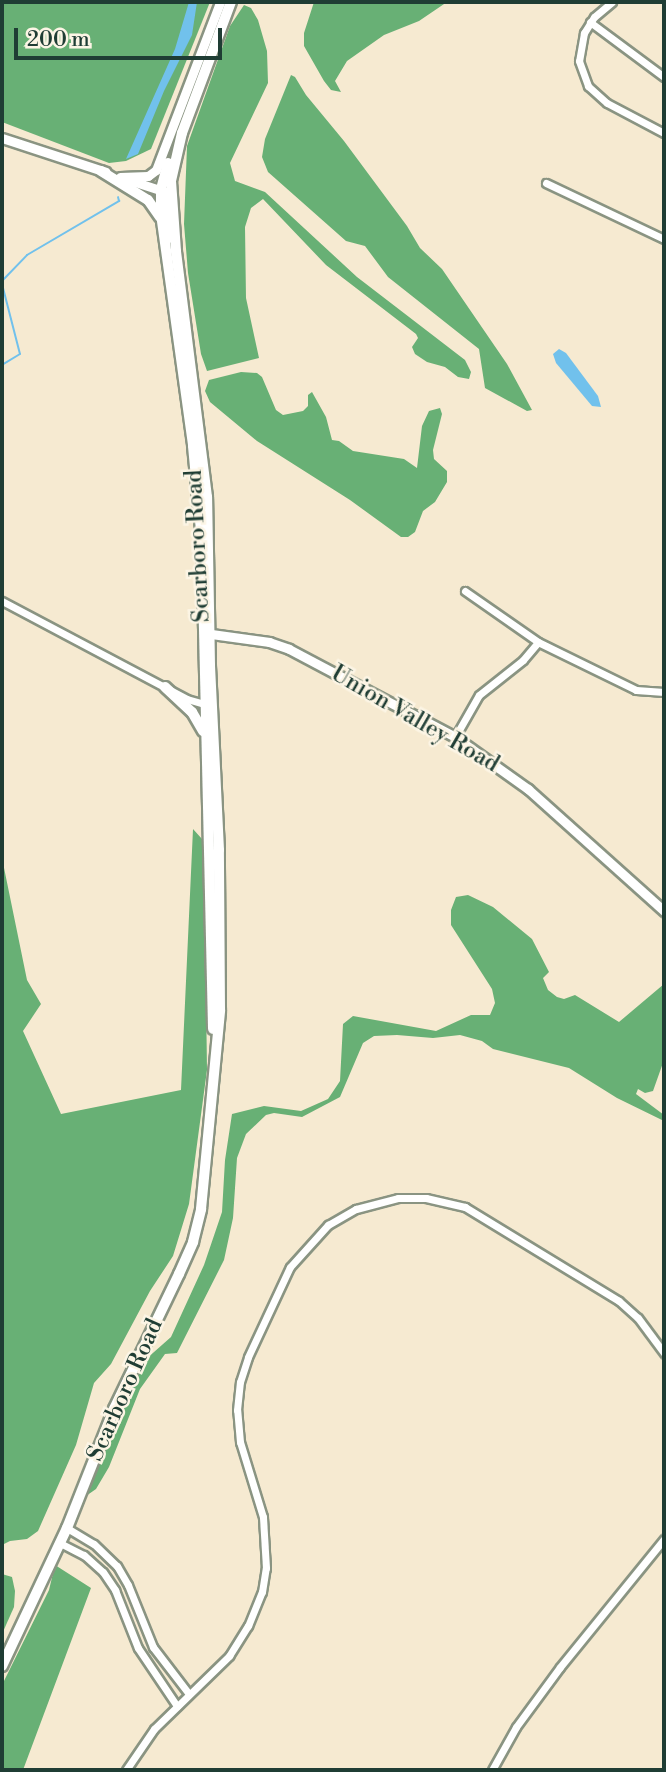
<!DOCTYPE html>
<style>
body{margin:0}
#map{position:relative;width:666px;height:1772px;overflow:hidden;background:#f6ead1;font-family:"Libre Bodoni",serif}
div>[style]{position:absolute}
.forest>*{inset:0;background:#68b075}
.water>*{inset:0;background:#71c1ec}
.stream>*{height:2px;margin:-1px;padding:0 1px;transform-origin:1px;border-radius:1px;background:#71c1ec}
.roads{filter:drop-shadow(2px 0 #8a9482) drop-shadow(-2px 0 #8a9482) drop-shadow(0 2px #8a9482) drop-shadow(0 -2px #8a9482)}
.minor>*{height:7px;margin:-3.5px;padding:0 3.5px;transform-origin:3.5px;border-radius:3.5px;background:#fff}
.tertiary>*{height:9px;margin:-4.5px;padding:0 4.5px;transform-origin:4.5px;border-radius:4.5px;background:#fff}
.secondary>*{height:10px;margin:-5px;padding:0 5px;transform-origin:5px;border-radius:5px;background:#fff}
span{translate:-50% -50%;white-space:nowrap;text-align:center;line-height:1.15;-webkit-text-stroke:5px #fcf5e5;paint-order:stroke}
.street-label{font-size:23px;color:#1f3d34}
.frame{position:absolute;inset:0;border:4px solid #1f3d34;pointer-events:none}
.scale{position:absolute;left:14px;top:28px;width:208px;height:32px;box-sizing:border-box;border:4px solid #1f3d34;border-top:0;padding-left:9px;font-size:21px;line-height:24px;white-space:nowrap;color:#1f3d34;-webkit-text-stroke:5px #fcf5e5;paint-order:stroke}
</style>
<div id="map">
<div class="forest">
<i style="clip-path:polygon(2px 2px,210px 2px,151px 149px,126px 161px,109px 163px,2px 122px)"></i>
<i style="clip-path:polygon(314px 2px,447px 2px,419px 21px,384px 35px,347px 61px,335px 81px,341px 92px,331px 90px,324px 81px,304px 46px,304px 33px)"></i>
<i style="clip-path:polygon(244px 5px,251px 8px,258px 20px,267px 51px,268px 83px,230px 163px,235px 181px,265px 192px,357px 277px,465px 360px,471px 372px,469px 379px,458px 377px,445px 367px,427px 362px,415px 354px,412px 347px,418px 338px,416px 334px,326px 265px,263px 199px,251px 208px,245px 227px,246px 298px,259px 358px,207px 371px,201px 354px,188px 273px,184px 224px,187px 146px,230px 26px)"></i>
<i style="clip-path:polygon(291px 75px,295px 77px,306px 95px,344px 141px,407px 226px,420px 248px,442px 269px,507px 364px,532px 410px,527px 411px,485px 388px,479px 349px,388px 277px,365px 246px,346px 241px,268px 172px,262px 157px,265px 139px)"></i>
<i style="clip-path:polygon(241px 372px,257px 373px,262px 377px,276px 410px,283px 415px,303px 411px,308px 406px,308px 395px,312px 392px,326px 417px,332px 440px,339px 441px,353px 451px,404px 459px,417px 468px,422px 426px,429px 411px,440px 408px,442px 414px,433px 450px,434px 459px,447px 471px,447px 482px,435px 502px,423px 511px,415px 532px,408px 537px,401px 537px,350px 500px,257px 441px,210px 402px,205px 391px,209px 380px)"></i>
<i style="clip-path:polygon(193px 829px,202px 839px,204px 849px,207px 1070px,189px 1204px,173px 1256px,150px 1291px,111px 1364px,94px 1383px,76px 1445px,38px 1531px,27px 1539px,10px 1541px,2px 1545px,2px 858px,27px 980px,41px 1004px,23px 1031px,61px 1114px,181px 1090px)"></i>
<i style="clip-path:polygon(468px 895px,493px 907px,532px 939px,549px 972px,543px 978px,548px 990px,557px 997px,564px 999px,575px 995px,619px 1022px,664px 984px,664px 1060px,653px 1091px,645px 1093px,638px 1089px,636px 1094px,664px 1115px,664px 1121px,617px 1098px,569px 1068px,493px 1049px,482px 1041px,460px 1035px,433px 1038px,397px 1035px,374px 1036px,363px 1043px,340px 1097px,302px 1117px,274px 1113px,266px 1115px,246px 1134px,237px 1158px,233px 1218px,224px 1260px,177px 1353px,165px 1354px,140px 1389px,109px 1467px,96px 1489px,86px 1496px,90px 1478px,128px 1394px,145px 1360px,171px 1337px,204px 1265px,222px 1212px,225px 1160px,232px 1114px,264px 1106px,301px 1111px,328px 1099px,340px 1081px,343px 1024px,353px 1016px,436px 1031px,471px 1015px,490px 1015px,495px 1003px,492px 989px,451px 925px,451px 910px,456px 897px)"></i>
<i style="clip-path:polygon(55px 1565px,91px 1588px,23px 1770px,2px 1770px,2px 1685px,49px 1590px)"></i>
<i style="clip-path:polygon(2px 1574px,12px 1577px,15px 1591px,14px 1607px,2px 1634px)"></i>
</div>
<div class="water">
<i style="clip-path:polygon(189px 2px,197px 2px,192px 35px,164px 91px,138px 154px,126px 159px,175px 49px)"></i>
<i style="clip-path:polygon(559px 349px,566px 353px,598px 396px,601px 407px,592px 406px,556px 363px,553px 354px)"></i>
</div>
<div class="stream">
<i style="left:2px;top:281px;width:36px;rotate:-46deg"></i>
<i style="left:27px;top:255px;width:107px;rotate:-30.4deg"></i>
<i style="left:119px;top:201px;width:4px;rotate:-104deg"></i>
<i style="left:2px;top:284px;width:72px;rotate:75.6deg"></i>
<i style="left:20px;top:354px;width:21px;rotate:149deg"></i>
</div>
<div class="roads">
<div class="minor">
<i style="left:612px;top:2px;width:23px;rotate:140deg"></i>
<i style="left:594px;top:17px;width:19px;rotate:122deg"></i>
<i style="left:584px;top:33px;width:28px;rotate:100deg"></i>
<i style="left:579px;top:61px;width:27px;rotate:70deg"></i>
<i style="left:588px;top:86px;width:25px;rotate:42deg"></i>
<i style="left:607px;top:103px;width:64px;rotate:27.8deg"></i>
<i style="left:590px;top:22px;width:92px;rotate:36.6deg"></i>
<i style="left:546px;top:183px;width:131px;rotate:25.4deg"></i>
<i style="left:465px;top:591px;width:89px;rotate:34.9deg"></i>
<i style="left:538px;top:642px;width:109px;rotate:26.1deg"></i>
<i style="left:636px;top:690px;width:28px;rotate:4deg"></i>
<i style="left:2px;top:601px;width:209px;rotate:27.9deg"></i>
<i style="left:187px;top:699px;width:22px;rotate:16deg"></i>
<i style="left:455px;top:737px;width:48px;rotate:-60.3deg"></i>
<i style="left:479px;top:695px;width:56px;rotate:-38.5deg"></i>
<i style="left:523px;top:660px;width:23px;rotate:-50deg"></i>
<i style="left:67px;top:1528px;width:31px;rotate:31deg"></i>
<i style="left:94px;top:1544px;width:32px;rotate:44deg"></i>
<i style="left:117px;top:1566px;width:22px;rotate:60deg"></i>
<i style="left:128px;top:1585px;width:67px;rotate:68deg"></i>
<i style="left:153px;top:1647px;width:59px;rotate:52.5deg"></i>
<i style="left:60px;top:1543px;width:27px;rotate:27deg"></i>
<i style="left:84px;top:1555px;width:25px;rotate:42deg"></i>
<i style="left:103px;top:1572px;width:22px;rotate:56deg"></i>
<i style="left:115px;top:1590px;width:62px;rotate:68.4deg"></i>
<i style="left:138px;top:1648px;width:70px;rotate:56.1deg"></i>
<i style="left:126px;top:1770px;width:50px;rotate:-55.7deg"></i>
<i style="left:154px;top:1729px;width:105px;rotate:-44.2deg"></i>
<i style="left:229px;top:1656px;width:36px;rotate:-58deg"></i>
<i style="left:248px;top:1626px;width:37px;rotate:-68deg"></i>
<i style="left:262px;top:1592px;width:24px;rotate:-81deg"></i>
<i style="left:266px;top:1568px;width:51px;rotate:-93.4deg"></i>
<i style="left:263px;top:1517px;width:78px;rotate:-107deg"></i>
<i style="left:240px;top:1442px;width:32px;rotate:-95deg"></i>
<i style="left:237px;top:1410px;width:28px;rotate:-84deg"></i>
<i style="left:240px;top:1382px;width:26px;rotate:-72deg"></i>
<i style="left:248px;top:1357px;width:99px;rotate:-65deg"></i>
<i style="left:290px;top:1267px;width:57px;rotate:-47.9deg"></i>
<i style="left:328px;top:1225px;width:32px;rotate:-30deg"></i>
<i style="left:356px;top:1209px;width:43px;rotate:-14.7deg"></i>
<i style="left:398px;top:1198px;width:28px"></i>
<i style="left:426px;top:1198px;width:40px;rotate:13deg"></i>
<i style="left:465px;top:1207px;width:180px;rotate:31.4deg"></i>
<i style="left:619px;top:1301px;width:25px;rotate:42deg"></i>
<i style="left:638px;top:1318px;width:44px;rotate:53.4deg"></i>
<i style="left:492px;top:1770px;width:49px;rotate:-60.8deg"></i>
<i style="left:516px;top:1727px;width:74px;rotate:-53.7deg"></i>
<i style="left:560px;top:1667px;width:165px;rotate:-50.9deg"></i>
</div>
<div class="tertiary">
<i style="left:2px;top:138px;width:109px;rotate:18.1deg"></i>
<i style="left:120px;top:177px;width:28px;rotate:-2deg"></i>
<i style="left:148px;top:176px;width:10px;rotate:-37deg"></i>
<i style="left:156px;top:170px;width:180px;rotate:-69.1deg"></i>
<i style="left:126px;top:179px;width:42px;rotate:18deg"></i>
<i style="left:162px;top:190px;width:10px;rotate:66deg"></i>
<i style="left:166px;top:199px;width:39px;rotate:86deg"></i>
<i style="left:204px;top:633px;width:66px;rotate:7.9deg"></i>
<i style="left:269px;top:642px;width:21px;rotate:19deg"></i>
<i style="left:289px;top:649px;width:188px;rotate:27.9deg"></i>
<i style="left:455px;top:737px;width:90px;rotate:35.5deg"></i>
<i style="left:528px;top:789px;width:183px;rotate:41.9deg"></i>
</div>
<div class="secondary">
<i style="left:168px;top:163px;width:28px;rotate:105deg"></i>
<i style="left:161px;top:190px;width:24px;rotate:90deg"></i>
<i style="left:161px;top:214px;width:234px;rotate:82.1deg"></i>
<i style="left:193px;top:446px;width:96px;rotate:84.6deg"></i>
<i style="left:202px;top:542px;width:487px;rotate:88.7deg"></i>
<i style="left:101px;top:171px;width:55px;rotate:31.7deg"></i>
<i style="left:148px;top:200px;width:21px;rotate:55deg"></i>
<i style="left:165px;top:687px;width:37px;rotate:43deg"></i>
<i style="left:192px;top:712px;width:22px;rotate:60deg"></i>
<i style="left:2px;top:1666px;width:153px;rotate:-64.8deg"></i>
<i style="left:67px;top:1528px;width:128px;rotate:-68.4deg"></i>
<i style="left:114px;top:1409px;width:150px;rotate:-64.3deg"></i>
<i style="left:179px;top:1274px;width:35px;rotate:-66deg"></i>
<i style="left:193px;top:1242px;width:34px;rotate:-76deg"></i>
<i style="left:201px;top:1209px;width:200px;rotate:-84.5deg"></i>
<i style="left:220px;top:1010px;width:160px;rotate:-90.4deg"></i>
<i style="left:219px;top:850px;width:185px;rotate:-92.8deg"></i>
<i style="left:210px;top:665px;width:168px;rotate:-91deg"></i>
<i style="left:207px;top:497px;width:248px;rotate:-97.2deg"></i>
<i style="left:176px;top:251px;width:70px;rotate:-94.1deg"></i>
<i style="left:171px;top:181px;width:49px;rotate:-77.1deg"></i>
<i style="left:182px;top:133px;width:140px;rotate:-69.5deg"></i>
</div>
</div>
<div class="street-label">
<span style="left:198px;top:546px;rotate:-93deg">Scarboro Road</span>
<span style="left:415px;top:719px;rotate:30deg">Union Valley Road</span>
<span style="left:125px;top:1390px;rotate:-66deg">Scarboro Road</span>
</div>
<div class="frame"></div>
<div class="scale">200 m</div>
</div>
